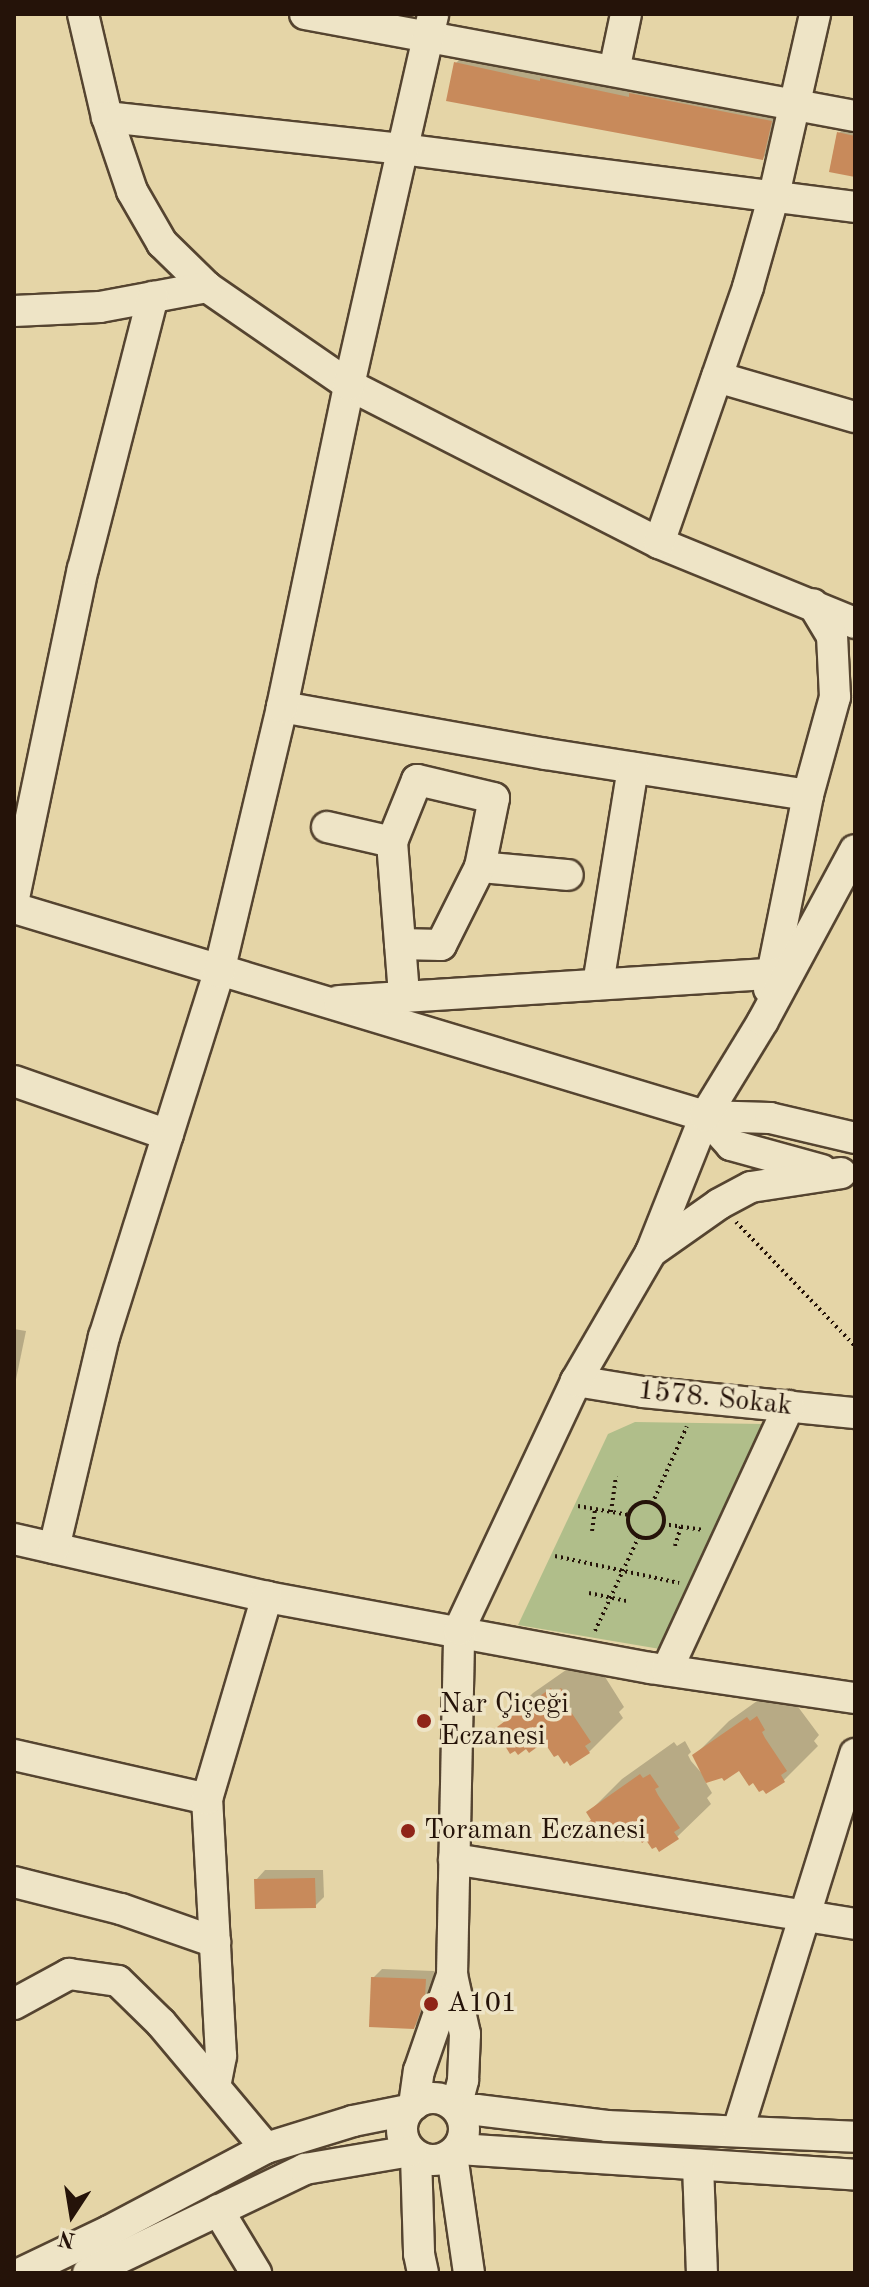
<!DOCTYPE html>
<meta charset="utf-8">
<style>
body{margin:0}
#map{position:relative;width:869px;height:2287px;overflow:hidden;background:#e5d5a7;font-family:"Old Standard TT",serif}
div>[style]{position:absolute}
.green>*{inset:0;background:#b0be8a}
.shadow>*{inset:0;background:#0003}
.building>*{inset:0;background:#c88a5b}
.path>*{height:4px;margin-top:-2px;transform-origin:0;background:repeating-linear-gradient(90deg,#251309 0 2px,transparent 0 6px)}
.path>.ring{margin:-2px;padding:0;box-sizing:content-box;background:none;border:4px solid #251309;border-radius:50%}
.roads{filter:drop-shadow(2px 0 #554430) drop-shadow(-2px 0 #554430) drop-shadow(0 2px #554430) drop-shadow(0 -2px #554430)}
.minor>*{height:30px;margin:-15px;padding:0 15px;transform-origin:15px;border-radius:15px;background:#eee4c6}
.minor>.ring{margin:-15px;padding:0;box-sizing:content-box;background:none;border:30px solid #eee4c6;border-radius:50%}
.dots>*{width:22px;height:22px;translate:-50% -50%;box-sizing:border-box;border:4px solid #eee4c6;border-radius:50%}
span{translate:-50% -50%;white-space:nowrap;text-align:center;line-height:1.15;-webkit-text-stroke:7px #eee4c6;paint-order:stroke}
.street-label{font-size:28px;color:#251309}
.poi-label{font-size:28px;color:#251309}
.left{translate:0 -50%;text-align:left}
.frame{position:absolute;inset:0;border:16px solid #251309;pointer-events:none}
.north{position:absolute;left:32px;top:2175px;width:80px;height:80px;-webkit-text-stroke:6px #eee4c6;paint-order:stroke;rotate:192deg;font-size:22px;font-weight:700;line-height:32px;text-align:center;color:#251309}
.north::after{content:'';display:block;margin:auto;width:28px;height:36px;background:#251309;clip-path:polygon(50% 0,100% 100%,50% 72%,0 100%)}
</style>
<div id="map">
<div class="green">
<i style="clip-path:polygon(635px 1422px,765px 1424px,666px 1650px,518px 1625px,608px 1434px)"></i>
</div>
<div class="shadow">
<i style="clip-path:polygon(470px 49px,785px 108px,777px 144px,763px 158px,456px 63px)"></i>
<i style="clip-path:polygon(853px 120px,855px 120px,855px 175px,839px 133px)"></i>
<i style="clip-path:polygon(14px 1329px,26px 1331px,14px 1389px)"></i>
<i style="clip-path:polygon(586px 1656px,600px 1669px,624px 1707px,619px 1712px,623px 1718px,589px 1752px,499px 1727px,533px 1693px)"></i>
<i style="clip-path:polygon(781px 1684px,819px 1735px,814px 1741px,818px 1746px,784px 1780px,766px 1792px,740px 1768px,711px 1777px,705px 1781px,712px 1793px,707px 1798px,711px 1804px,677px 1837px,633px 1825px,607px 1838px,588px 1813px,622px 1779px,674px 1742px,677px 1746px,685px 1741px,691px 1752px,688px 1755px,691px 1761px,705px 1777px,695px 1755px,729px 1721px)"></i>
<i style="clip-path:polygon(265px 1870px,323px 1870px,324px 1897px,315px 1906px,256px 1880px)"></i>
<i style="clip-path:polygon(382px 1969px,434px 1971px,433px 1987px,423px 2018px,414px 2027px,373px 1978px)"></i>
</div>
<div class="building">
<i style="clip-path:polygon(454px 62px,540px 81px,540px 78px,629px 97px,629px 93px,772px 121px,763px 160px,446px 101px)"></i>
<i style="clip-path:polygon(837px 132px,855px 136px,855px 177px,829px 172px)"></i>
<i style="clip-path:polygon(551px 1688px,554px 1693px,561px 1688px,570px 1701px,567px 1704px,569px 1709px,591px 1742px,585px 1746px,590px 1753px,570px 1766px,567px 1761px,564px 1764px,558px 1755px,554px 1757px,544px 1742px,529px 1753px,526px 1749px,518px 1755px,515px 1751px,510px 1754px,499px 1736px,502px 1734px,497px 1727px)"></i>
<i style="clip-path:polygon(757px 1716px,765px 1730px,762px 1732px,765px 1738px,787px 1771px,781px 1775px,785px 1782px,766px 1794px,763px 1790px,759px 1792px,753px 1783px,749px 1786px,739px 1771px,724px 1781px,722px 1778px,706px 1783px,692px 1755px,747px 1717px,750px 1721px)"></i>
<i style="clip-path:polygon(640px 1774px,643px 1778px,650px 1774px,659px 1787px,655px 1789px,658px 1795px,680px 1828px,674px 1832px,679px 1839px,659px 1852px,656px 1847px,652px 1849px,646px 1840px,642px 1843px,633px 1828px,617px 1838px,615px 1835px,599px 1840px,588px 1822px,591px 1820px,586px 1812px)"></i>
<i style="clip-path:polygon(315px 1878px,316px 1908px,255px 1909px,254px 1879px)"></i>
<i style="clip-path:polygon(371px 1977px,426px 1979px,425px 1998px,414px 2029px,369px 2027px)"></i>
</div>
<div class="path">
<i style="left:736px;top:1222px;width:172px;rotate:46.2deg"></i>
<i class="ring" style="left:628px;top:1502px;width:32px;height:32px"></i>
<i style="left:652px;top:1504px;width:85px;rotate:-65.8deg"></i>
<i style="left:578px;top:1506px;width:52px;rotate:10deg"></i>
<i style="left:611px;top:1512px;width:36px;rotate:-82deg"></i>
<i style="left:663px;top:1524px;width:41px;rotate:8.3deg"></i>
<i style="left:592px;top:1531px;width:22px;rotate:-82deg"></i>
<i style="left:675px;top:1546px;width:21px;rotate:-73deg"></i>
<i style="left:555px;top:1556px;width:127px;rotate:12.3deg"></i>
<i style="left:589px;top:1593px;width:39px;rotate:12deg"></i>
<i style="left:595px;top:1631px;width:105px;rotate:-65.1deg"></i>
</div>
<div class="roads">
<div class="minor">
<i style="left:83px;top:14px;width:106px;rotate:76.9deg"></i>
<i style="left:107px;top:117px;width:78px;rotate:71.3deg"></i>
<i style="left:132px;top:191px;width:60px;rotate:60deg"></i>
<i style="left:162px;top:243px;width:63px;rotate:44.4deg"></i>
<i style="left:207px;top:287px;width:173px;rotate:34.6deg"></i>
<i style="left:349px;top:385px;width:348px;rotate:27deg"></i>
<i style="left:659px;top:543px;width:212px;rotate:22.2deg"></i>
<i style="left:305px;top:14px;width:559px;rotate:10.51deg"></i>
<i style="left:614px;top:71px;width:58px;rotate:-78.1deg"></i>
<i style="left:107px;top:117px;width:297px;rotate:6.2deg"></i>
<i style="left:402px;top:149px;width:457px;rotate:7.3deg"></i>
<i style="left:14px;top:311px;width:86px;rotate:-2.7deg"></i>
<i style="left:100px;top:307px;width:109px;rotate:-10.6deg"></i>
<i style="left:717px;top:377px;width:144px;rotate:16.2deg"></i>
<i style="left:659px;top:543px;width:271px;rotate:-70.8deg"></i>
<i style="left:748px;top:287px;width:96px;rotate:-74.2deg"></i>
<i style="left:774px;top:195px;width:186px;rotate:-77.2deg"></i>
<i style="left:282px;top:707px;width:268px;rotate:10.1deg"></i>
<i style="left:546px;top:754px;width:265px;rotate:8.9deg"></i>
<i style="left:327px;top:827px;width:67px;rotate:13deg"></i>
<i style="left:480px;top:867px;width:88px;rotate:5.2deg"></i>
<i style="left:14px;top:898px;width:336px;rotate:-78.2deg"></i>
<i style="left:83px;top:569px;width:281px;rotate:-75.6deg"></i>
<i style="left:14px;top:908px;width:722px;rotate:16.75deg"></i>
<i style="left:705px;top:1116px;width:65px;rotate:1.8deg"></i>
<i style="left:770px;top:1118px;width:87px;rotate:13.2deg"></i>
<i style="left:400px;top:944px;width:41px;rotate:1.4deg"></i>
<i style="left:441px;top:945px;width:87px;rotate:-63.4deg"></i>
<i style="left:480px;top:867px;width:70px;rotate:-78.5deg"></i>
<i style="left:494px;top:798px;width:79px;rotate:-166.8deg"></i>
<i style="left:417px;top:780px;width:67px;rotate:112deg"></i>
<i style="left:392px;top:842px;width:154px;rotate:85.5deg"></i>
<i style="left:598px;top:984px;width:219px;rotate:-80.8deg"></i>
<i style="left:769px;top:989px;width:198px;rotate:-78.6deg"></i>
<i style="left:808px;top:795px;width:102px;rotate:-74.6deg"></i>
<i style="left:835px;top:697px;width:61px;rotate:-92.8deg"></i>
<i style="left:832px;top:636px;width:37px;rotate:-121deg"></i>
<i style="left:339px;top:1001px;width:434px;rotate:-3.6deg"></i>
<i style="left:14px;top:1081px;width:163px;rotate:19.3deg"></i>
<i style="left:705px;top:1116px;width:39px;rotate:48deg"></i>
<i style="left:731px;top:1145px;width:94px;rotate:15.4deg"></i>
<i style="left:651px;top:1252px;width:83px;rotate:-35.2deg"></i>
<i style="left:719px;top:1204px;width:36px;rotate:-28deg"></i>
<i style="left:751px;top:1187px;width:91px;rotate:-8.8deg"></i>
<i style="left:576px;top:1381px;width:68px;rotate:9.3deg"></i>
<i style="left:643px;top:1392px;width:213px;rotate:5.7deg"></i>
<i style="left:14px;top:1539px;width:260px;rotate:12.9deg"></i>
<i style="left:267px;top:1597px;width:391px;rotate:10.5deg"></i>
<i style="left:651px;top:1668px;width:206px;rotate:8.4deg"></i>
<i style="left:54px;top:1548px;width:217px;rotate:-76.7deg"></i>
<i style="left:104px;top:1337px;width:383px;rotate:-72.5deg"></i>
<i style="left:219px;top:972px;width:272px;rotate:-76.6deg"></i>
<i style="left:282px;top:707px;width:329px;rotate:-78.2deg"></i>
<i style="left:349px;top:385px;width:380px;rotate:-77.2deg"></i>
<i style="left:667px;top:1670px;width:291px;rotate:-65.2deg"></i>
<i style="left:14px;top:1755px;width:198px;rotate:12.8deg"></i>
<i style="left:454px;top:1859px;width:406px;rotate:9.2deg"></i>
<i style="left:14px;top:1882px;width:110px;rotate:14.2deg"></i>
<i style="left:121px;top:1909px;width:100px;rotate:19.3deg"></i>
<i style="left:14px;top:2004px;width:63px;rotate:-28.6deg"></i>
<i style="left:69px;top:1974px;width:49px;rotate:8.1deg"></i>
<i style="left:118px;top:1981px;width:60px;rotate:44.3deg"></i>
<i style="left:161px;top:2023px;width:163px;rotate:50deg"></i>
<i style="left:215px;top:2087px;width:32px;rotate:-79deg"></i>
<i style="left:221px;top:2056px;width:257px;rotate:-93.1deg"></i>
<i style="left:207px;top:1799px;width:211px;rotate:-73.5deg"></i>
<i class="ring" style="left:402px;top:2098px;width:32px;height:32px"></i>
<i style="left:414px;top:2105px;width:34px;rotate:-82deg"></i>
<i style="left:419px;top:2071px;width:102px;rotate:-71deg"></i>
<i style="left:456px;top:2107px;width:28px;rotate:-75deg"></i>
<i style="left:463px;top:2080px;width:46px;rotate:-87.5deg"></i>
<i style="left:465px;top:2034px;width:60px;rotate:-102.4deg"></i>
<i style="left:452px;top:1975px;width:345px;rotate:-88.8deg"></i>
<i style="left:459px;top:1630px;width:275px;rotate:-64.8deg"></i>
<i style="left:576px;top:1381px;width:149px;rotate:-59.8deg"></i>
<i style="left:651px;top:1252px;width:146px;rotate:-68.3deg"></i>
<i style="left:705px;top:1116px;width:111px;rotate:-58.6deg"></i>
<i style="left:763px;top:1021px;width:194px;rotate:-61.7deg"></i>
<i style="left:461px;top:2113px;width:16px;rotate:-11deg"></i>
<i style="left:477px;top:2110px;width:131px;rotate:7deg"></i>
<i style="left:607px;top:2126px;width:248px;rotate:2.5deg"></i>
<i style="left:738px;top:2130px;width:394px;rotate:-72.7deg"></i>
<i style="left:458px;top:2149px;width:398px;rotate:3.7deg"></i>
<i style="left:452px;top:2155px;width:119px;rotate:81.8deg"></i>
<i style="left:416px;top:2156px;width:98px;rotate:88.2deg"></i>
<i style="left:419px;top:2254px;width:19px;rotate:78deg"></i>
<i style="left:698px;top:2165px;width:108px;rotate:87.9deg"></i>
<i style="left:218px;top:2210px;width:74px;rotate:58.9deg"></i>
<i style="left:21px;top:2273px;width:98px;rotate:-25.5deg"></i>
<i style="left:109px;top:2231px;width:178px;rotate:-27.9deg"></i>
<i style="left:266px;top:2148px;width:91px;rotate:-17.2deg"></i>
<i style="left:353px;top:2121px;width:56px;rotate:-11.3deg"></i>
<i style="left:88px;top:2273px;width:241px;rotate:-25.6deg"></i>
<i style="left:305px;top:2169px;width:107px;rotate:-9.7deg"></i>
</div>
</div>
<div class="dots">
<i style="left:424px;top:1721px;background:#8f2418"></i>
<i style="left:408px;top:1831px;background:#8f2418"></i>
<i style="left:431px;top:2004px;background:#8f2418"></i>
</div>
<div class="street-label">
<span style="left:715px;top:1399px;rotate:6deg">1578. Sokak</span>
</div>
<div class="poi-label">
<span class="left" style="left:440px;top:1721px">Nar Çiçeği<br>Eczanesi</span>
<span class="left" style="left:424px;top:1831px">Toraman Eczanesi</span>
<span class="left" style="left:447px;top:2004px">A101</span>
</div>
<div class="frame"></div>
<div class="north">N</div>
</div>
